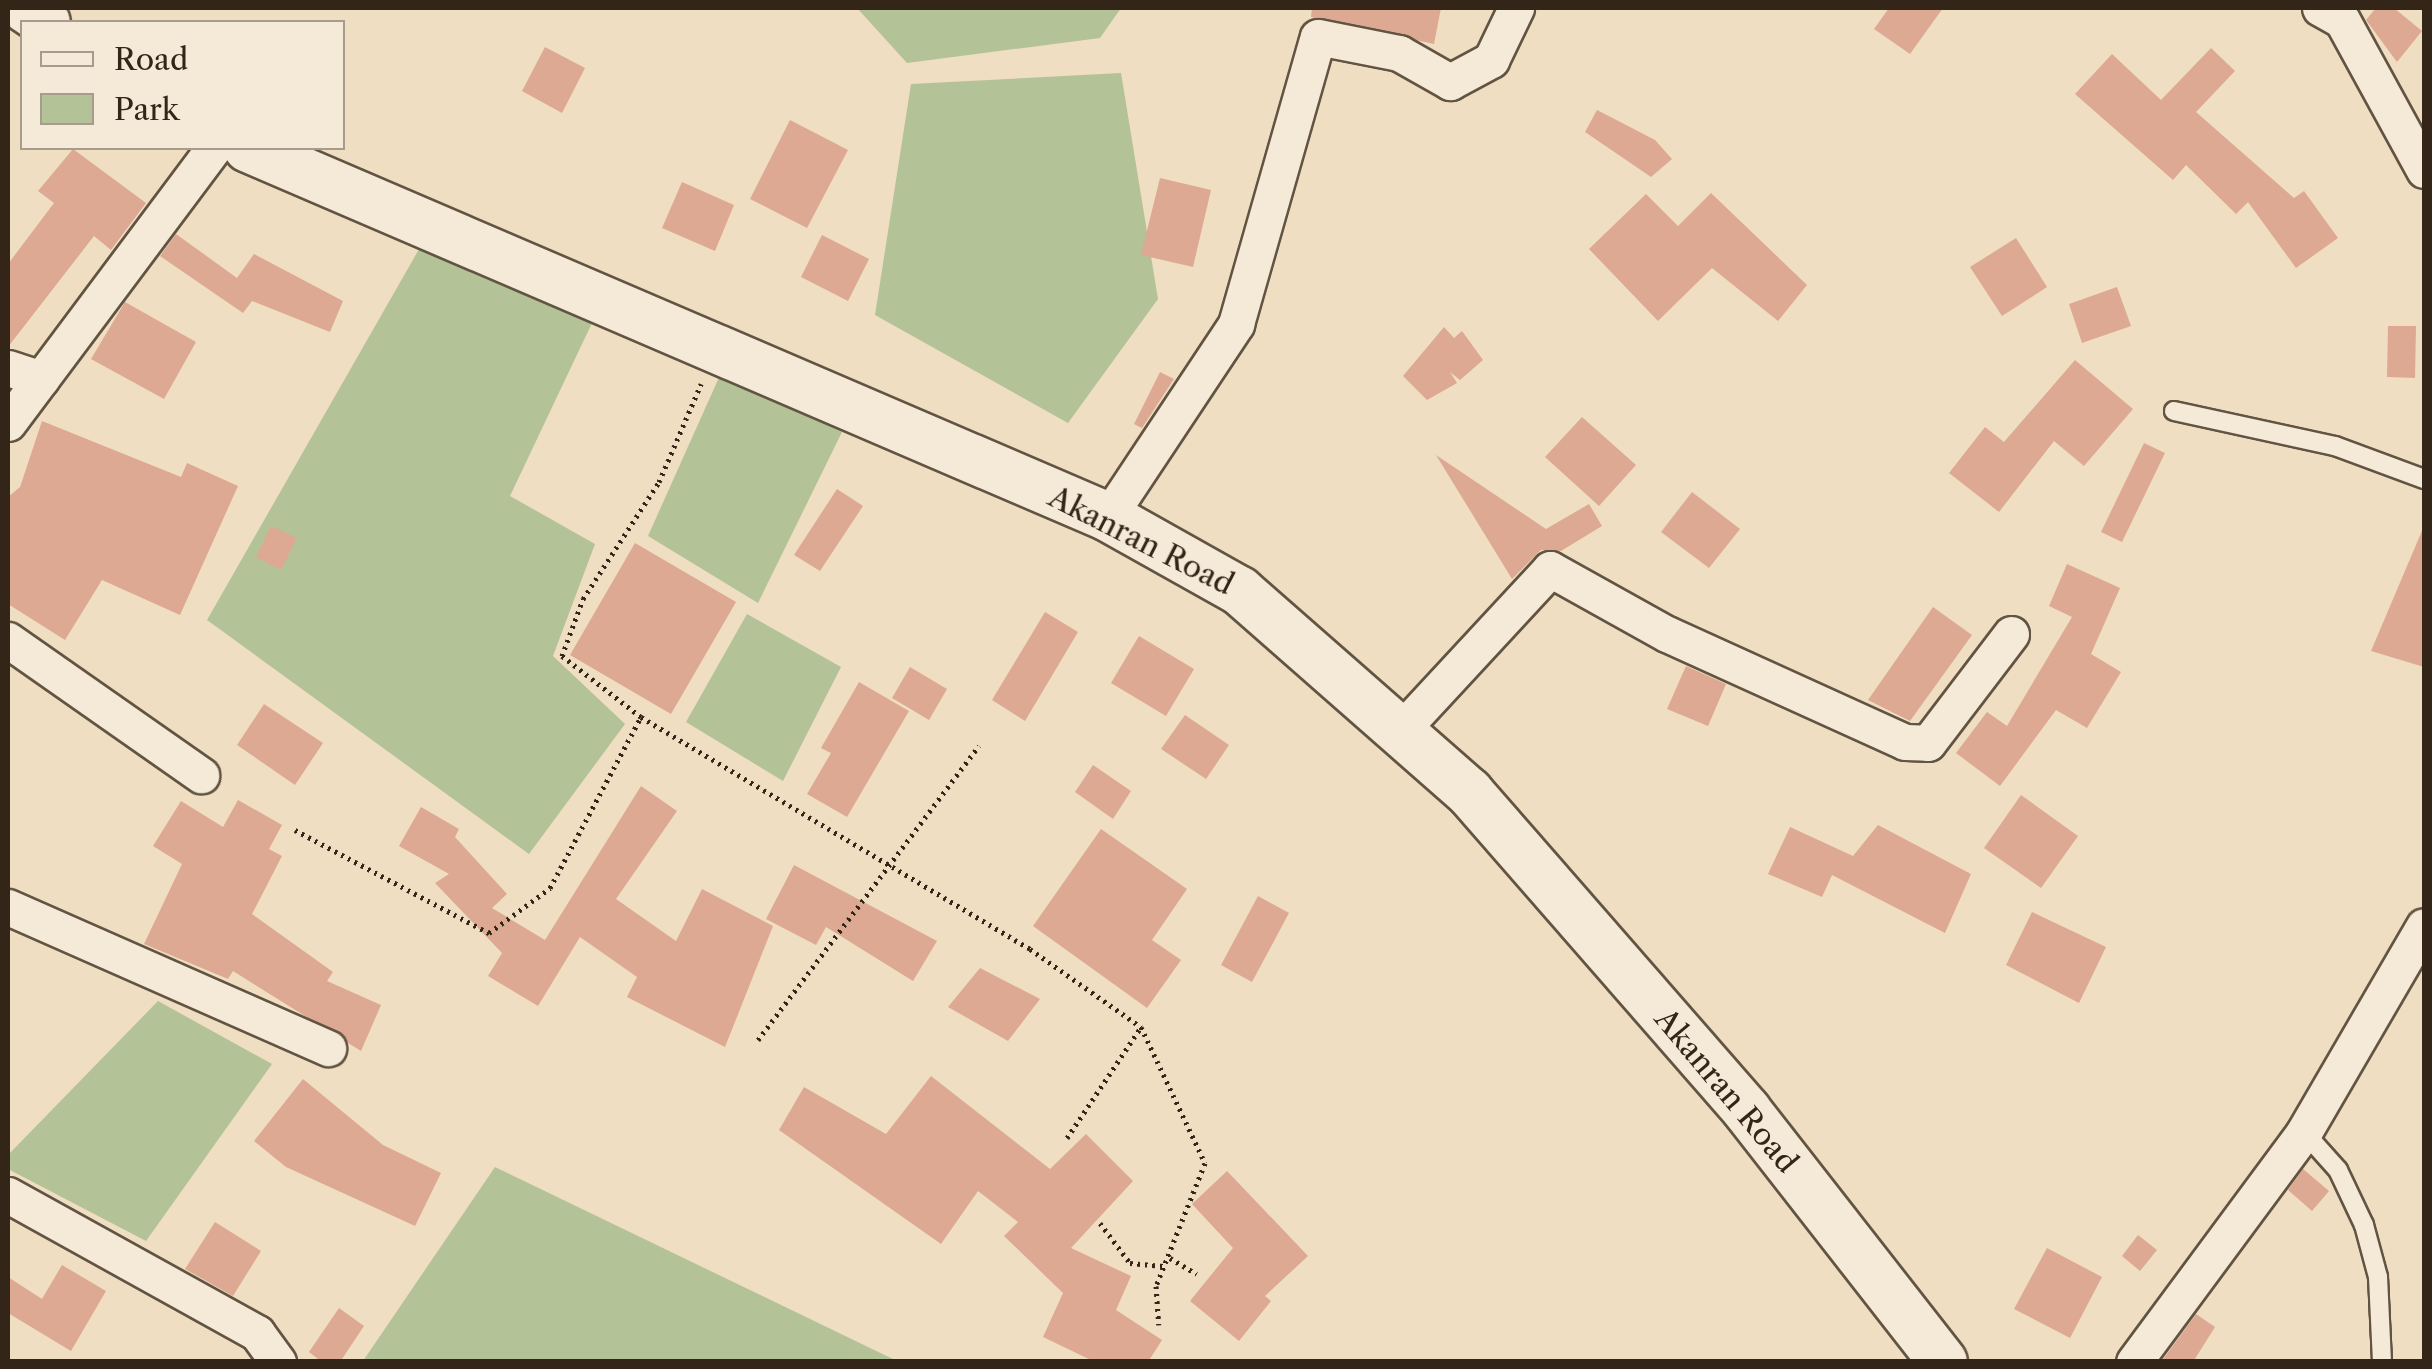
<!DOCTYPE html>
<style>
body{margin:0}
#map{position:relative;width:2432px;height:1369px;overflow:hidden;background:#efdec2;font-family:"Libre Caslon Text",serif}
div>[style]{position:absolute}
.green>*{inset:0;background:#b4c297}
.building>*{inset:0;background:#dda993}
.path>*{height:5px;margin-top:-2.5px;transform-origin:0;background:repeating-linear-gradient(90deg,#332618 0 2.5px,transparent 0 7.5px)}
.roads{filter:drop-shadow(2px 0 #625442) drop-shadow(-2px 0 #625442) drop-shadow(0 2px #625442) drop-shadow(0 -2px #625442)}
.lane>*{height:18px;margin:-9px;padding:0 9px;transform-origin:9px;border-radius:9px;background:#f5ead7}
.street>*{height:35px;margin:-17.5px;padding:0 17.5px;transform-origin:17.5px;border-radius:17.5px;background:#f5ead7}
.secondary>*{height:48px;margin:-24px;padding:0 24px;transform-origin:24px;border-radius:24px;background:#f5ead7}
span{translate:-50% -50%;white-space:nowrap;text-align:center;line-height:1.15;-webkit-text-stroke:9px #f5ead7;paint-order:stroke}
.street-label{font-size:30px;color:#332618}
.frame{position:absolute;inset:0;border:10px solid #332618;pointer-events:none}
.legend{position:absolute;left:20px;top:20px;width:325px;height:130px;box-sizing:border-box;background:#f5ead7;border:2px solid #a79c8b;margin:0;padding:12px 18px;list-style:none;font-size:30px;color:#332618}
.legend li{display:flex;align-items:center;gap:20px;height:50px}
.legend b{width:50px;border:2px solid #a79c8b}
</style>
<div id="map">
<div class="green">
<i style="clip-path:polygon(857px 8px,1121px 8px,1100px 38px,907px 63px)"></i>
<i style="clip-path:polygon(1121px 73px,1158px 299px,1068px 423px,875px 315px,911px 84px)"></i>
<i style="clip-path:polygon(422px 244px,592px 323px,510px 496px,595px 544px,553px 656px,625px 724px,529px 854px,207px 620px)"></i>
<i style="clip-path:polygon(721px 373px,842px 432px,758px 603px,648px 536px)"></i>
<i style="clip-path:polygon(747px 614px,841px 667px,783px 781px,686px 722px)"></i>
<i style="clip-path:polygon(158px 1001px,272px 1064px,146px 1241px,8px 1169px,8px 1155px)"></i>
<i style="clip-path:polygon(495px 1167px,897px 1361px,363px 1361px)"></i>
</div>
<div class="building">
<i style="clip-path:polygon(1312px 8px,1441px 8px,1434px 44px,1311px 17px)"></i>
<i style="clip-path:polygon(1889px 8px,1943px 8px,1910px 54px,1874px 29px)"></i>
<i style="clip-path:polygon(2376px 8px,2394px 8px,2422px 31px,2397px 62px,2366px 20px)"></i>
<i style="clip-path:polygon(545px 47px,585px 68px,562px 113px,522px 91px)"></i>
<i style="clip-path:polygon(2211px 48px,2235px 71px,2196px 112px,2294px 198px,2304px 191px,2338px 238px,2296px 268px,2248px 202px,2236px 214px,2186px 165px,2173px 180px,2075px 94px,2112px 54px,2161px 100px)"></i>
<i style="clip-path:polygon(1597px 110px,1655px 140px,1672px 159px,1651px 177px,1585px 132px)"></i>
<i style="clip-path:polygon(790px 120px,848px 150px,807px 228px,750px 199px)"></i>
<i style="clip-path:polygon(73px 149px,146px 203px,111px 250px,94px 236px,8px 347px,8px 264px,54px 203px,38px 191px)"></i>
<i style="clip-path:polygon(1160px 178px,1211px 190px,1193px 267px,1141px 255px)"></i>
<i style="clip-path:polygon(682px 182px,734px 205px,715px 251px,662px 228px)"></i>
<i style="clip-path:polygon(1711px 193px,1807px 285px,1778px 321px,1712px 268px,1658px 321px,1589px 249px,1646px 194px,1678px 226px)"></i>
<i style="clip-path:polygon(176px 234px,237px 278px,254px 254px,343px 301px,330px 332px,252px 301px,243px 313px,160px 256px)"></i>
<i style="clip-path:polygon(822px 235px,869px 259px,848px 301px,801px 277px)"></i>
<i style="clip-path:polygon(2016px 238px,2047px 287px,2002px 316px,1970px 267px)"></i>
<i style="clip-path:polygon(2117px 287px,2131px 326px,2082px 343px,2069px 304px)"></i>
<i style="clip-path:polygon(125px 302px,196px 342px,164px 399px,91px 359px)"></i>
<i style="clip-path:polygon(2388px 326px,2416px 326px,2415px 378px,2387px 377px)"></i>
<i style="clip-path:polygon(1444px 327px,1454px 338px,1462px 331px,1483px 360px,1460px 380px,1450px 372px,1457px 383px,1427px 400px,1403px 376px)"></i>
<i style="clip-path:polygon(2075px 360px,2133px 409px,2084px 466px,2054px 441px,1999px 512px,1949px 473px,1985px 427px,2004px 442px)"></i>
<i style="clip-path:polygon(1160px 372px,1174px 379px,1142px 428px,1134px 424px)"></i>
<i style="clip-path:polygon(1582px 417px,1636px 465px,1599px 506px,1545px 457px)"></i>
<i style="clip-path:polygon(42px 421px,181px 477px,187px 463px,238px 486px,180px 615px,102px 580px,65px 640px,8px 604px,8px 497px,20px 487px)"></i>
<i style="clip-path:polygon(2144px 443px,2165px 453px,2122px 542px,2101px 532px)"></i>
<i style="clip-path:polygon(1436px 455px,1546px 529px,1589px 504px,1602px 526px,1561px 551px,1541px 550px,1512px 579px)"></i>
<i style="clip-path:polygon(837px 489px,863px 506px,820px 571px,794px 555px)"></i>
<i style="clip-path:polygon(1692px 492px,1740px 529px,1709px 568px,1661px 532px)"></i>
<i style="clip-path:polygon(271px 526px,297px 538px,281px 570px,256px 557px)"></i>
<i style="clip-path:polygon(2424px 526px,2424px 667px,2371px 651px)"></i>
<i style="clip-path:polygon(635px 543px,736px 602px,671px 714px,570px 655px)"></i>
<i style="clip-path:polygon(2067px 564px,2120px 588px,2091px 654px,2121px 672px,2087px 728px,2056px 710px,2000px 786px,1956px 753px,1987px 712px,2007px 726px,2072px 617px,2049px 606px)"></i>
<i style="clip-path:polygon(1933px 607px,1972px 635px,1910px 721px,1868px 700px)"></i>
<i style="clip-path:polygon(1045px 612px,1078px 632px,1025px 721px,992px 700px)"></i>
<i style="clip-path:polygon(1139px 636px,1194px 669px,1166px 716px,1111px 683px)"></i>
<i style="clip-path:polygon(1686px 666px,1726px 684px,1708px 726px,1667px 709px)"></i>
<i style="clip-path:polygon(910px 667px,947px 689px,929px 720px,892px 698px)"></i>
<i style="clip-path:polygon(859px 682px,909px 711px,847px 817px,807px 794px,831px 753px,821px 748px)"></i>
<i style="clip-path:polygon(264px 704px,323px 743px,295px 785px,237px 745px)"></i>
<i style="clip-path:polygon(1185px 715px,1229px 745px,1206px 779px,1161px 749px)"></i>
<i style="clip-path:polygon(1093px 765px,1131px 791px,1113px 819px,1075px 792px)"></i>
<i style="clip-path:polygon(641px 786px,677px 811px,616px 899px,676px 941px,702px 889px,773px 926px,725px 1047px,627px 997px,637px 977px,580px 937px,538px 1006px,488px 976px,502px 953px,435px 883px,449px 874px,399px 846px,421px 807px,459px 829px,455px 837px,507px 894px,492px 908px,545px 940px)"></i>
<i style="clip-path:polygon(2021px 795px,2078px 836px,2041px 888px,1984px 848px)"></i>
<i style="clip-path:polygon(238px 800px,282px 825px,269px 849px,282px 856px,252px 914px,333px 972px,327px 981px,381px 1005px,361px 1051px,233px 971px,228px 979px,144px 944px,182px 864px,153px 846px,181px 801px,223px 827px)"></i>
<i style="clip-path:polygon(1878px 825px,1971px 874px,1945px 933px,1832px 875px,1822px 897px,1768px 874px,1790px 827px,1853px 856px)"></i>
<i style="clip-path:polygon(1101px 829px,1187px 889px,1152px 940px,1181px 960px,1147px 1008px,1033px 926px)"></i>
<i style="clip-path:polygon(794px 865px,937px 941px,913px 981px,826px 927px,816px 945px,766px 919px)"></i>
<i style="clip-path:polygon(1258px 896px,1289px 913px,1252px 982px,1221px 965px)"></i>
<i style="clip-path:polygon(2032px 912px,2106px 947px,2079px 1003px,2006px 965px)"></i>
<i style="clip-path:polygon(980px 968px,1040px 999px,1008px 1041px,948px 1007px)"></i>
<i style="clip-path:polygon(931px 1076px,1050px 1169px,1086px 1134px,1133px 1181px,1071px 1248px,1131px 1276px,1116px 1310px,1162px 1340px,1148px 1362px,1095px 1362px,1043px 1337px,1063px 1293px,1004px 1236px,1018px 1222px,978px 1191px,941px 1244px,779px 1130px,804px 1087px,886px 1134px)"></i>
<i style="clip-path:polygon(303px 1079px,383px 1145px,441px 1173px,415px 1226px,286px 1167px,254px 1141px)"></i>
<i style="clip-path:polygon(2303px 1169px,2329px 1191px,2312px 1211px,2288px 1190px)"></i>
<i style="clip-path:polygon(1227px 1171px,1308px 1256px,1265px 1296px,1271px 1301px,1239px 1341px,1190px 1301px,1233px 1248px,1192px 1204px)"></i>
<i style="clip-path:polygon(215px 1222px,261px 1251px,233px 1296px,185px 1269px)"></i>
<i style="clip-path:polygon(2138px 1235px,2157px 1250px,2140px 1271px,2122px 1256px)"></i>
<i style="clip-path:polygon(2047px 1248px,2102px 1277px,2070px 1338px,2014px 1309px)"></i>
<i style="clip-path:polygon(62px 1265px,106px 1291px,71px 1351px,8px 1313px,8px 1277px,42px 1299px)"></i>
<i style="clip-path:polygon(339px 1308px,364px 1326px,340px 1362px,322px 1362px,309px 1352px)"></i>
<i style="clip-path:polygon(2196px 1314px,2215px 1327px,2193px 1362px,2161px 1362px)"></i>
</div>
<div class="path">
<i style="left:641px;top:717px;width:453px;rotate:30.8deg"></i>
<i style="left:1030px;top:949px;width:136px;rotate:35.1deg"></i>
<i style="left:1141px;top:1027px;width:150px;rotate:64.8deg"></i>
<i style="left:1205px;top:1163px;width:132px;rotate:111.7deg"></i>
<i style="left:1156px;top:1286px;width:39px;rotate:86deg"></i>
<i style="left:295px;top:830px;width:220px;rotate:28deg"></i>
<i style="left:489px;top:933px;width:76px;rotate:-36.4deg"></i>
<i style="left:550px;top:888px;width:194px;rotate:-62deg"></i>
<i style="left:641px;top:717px;width:100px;rotate:-142.3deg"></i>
<i style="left:562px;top:656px;width:61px;rotate:-69.8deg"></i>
<i style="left:583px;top:599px;width:140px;rotate:-57deg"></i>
<i style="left:659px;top:482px;width:107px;rotate:-66.8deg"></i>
<i style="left:758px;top:1040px;width:368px;rotate:-53.1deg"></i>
<i style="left:1067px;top:1138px;width:133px;rotate:-56.3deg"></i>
<i style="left:1100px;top:1223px;width:50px;rotate:53.1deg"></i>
<i style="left:1130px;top:1263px;width:36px;rotate:5deg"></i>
<i style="left:1170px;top:1258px;width:31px;rotate:31deg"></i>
</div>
<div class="roads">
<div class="lane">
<i style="left:2174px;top:411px;width:165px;rotate:12.3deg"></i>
<i style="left:2335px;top:446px;width:95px;rotate:20.3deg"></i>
<i style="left:2304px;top:1132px;width:51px;rotate:48.2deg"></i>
<i style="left:2338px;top:1170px;width:61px;rotate:64.7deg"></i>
<i style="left:2364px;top:1225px;width:54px;rotate:74.9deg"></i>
<i style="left:2378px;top:1277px;width:85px;rotate:87.3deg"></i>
</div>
<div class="street">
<i style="left:2320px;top:8px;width:25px;rotate:29deg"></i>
<i style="left:2342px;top:20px;width:171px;rotate:61.3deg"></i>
<i style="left:8px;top:368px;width:35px;rotate:18deg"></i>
<i style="left:8px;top:423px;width:344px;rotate:-53.2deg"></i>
<i style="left:1108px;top:517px;width:232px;rotate:-56.4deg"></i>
<i style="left:1236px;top:324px;width:298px;rotate:-74.1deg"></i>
<i style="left:1318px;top:37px;width:83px;rotate:11.2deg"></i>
<i style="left:1399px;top:53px;width:59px;rotate:29.6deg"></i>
<i style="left:1450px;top:82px;width:47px;rotate:-28.2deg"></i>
<i style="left:1491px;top:60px;width:58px;rotate:-64.3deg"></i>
<i style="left:8px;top:640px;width:236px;rotate:35deg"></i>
<i style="left:1402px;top:729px;width:218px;rotate:-47.2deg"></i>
<i style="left:1550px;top:569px;width:134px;rotate:29.1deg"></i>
<i style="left:1667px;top:634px;width:261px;rotate:24.4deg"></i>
<i style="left:1905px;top:742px;width:23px;rotate:2deg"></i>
<i style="left:1928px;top:743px;width:137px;rotate:-52.7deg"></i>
<i style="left:8px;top:907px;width:350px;rotate:23.8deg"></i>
<i style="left:8px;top:1195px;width:285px;rotate:29deg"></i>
<i style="left:257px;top:1333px;width:36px;rotate:54deg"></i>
<i style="left:2134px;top:1362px;width:286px;rotate:-53.5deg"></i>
<i style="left:2304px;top:1132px;width:238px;rotate:-59.8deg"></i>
</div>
<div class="secondary">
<i style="left:25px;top:8px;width:25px;rotate:34deg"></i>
<i style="left:248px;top:148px;width:936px;rotate:23.22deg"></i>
<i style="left:1108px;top:517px;width:151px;rotate:29.3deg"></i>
<i style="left:1240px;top:591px;width:305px;rotate:41.3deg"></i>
<i style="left:1469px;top:792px;width:423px;rotate:48.9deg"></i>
<i style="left:1747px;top:1111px;width:318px;rotate:52deg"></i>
</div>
</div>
<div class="street-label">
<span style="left:1141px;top:541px;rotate:27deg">Akanran Road</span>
<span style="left:1726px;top:1091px;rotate:50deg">Akanran Road</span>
</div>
<div class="frame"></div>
<ul class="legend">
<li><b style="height:12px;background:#f5ead7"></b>Road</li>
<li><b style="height:28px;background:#b4c297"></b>Park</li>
</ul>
</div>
